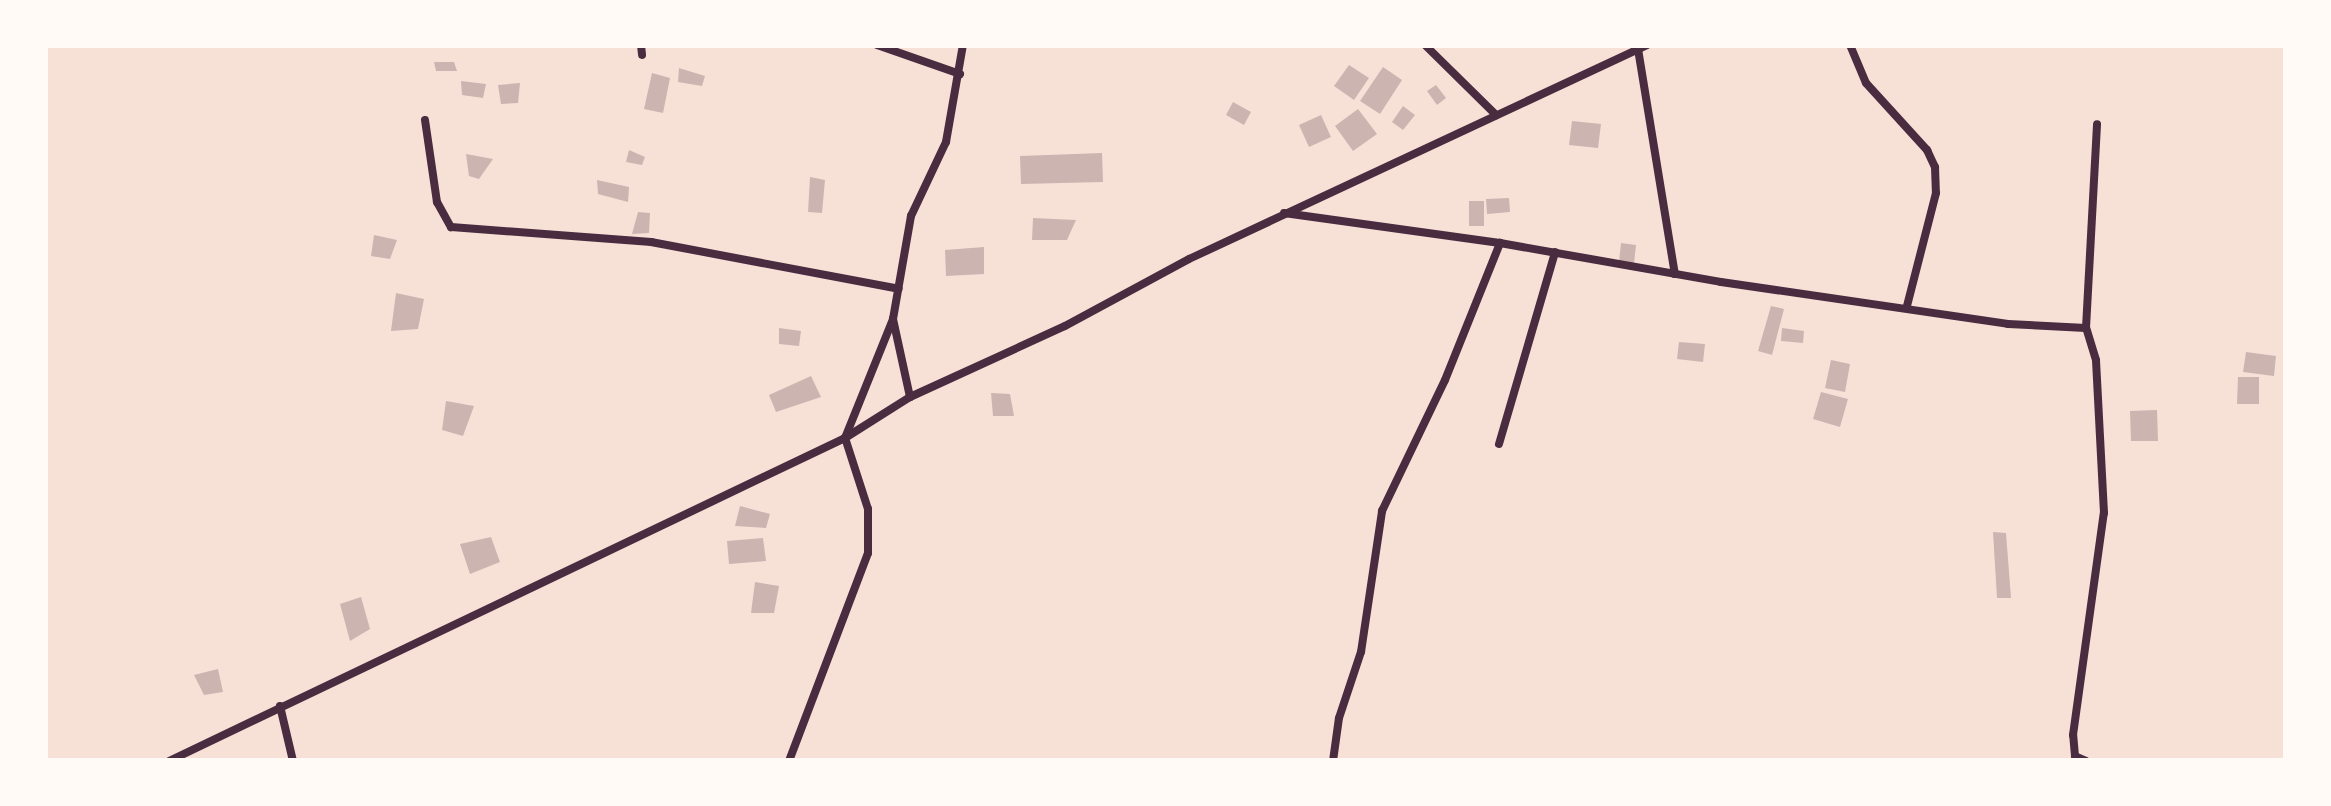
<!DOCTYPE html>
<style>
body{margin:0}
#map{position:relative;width:2331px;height:806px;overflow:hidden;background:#f7e1d7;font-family:Arial,sans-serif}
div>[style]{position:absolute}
.building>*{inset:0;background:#ccb4b1}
.minor>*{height:8px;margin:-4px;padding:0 4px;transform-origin:4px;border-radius:4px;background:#4a2c40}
span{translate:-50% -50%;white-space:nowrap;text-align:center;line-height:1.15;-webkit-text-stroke:8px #fffaf5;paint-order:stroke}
.frame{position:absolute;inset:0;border:48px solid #fffaf5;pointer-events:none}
</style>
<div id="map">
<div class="building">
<i style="clip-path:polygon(434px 62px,454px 62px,457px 71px,436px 71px)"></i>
<i style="clip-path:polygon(1349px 65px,1369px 78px,1354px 100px,1334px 86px)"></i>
<i style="clip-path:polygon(1383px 67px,1402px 80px,1380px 114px,1360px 101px)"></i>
<i style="clip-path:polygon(679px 68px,705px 76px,702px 86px,678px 82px)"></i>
<i style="clip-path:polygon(652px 73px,670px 78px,663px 113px,644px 109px)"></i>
<i style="clip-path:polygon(461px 81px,486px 84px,483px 98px,462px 95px)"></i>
<i style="clip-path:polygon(520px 83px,518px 103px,501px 104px,498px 85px)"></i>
<i style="clip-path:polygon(1436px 85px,1446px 98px,1437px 105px,1427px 91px)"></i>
<i style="clip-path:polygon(1233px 102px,1251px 112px,1244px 125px,1226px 115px)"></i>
<i style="clip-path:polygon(1403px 106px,1415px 115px,1403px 130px,1392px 122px)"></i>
<i style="clip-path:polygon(1358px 109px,1377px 134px,1353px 151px,1335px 126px)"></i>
<i style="clip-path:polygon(1321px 115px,1331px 137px,1309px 147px,1299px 125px)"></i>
<i style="clip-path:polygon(1572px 121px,1601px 124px,1598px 148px,1569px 145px)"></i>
<i style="clip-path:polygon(629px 150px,645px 157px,642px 165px,626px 162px)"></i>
<i style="clip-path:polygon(1102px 153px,1103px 182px,1021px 184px,1020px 156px)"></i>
<i style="clip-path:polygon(466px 154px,493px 159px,479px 179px,469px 176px)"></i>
<i style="clip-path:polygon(810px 177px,825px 180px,822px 213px,808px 212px)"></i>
<i style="clip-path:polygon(597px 180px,629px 187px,628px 202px,598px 194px)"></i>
<i style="clip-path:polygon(1509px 198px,1510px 212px,1487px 214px,1486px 199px)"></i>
<i style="clip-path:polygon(1469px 201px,1484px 201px,1484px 226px,1469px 226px)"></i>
<i style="clip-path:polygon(638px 212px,650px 213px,649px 233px,632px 234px)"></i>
<i style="clip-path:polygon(1033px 218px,1076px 220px,1067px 240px,1032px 240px)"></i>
<i style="clip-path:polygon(374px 235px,397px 240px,390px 259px,371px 256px)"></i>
<i style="clip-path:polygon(1621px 243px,1636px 245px,1634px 263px,1619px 262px)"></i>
<i style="clip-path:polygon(984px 247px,984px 274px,946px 276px,945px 250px)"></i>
<i style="clip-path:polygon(396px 293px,424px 299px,418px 329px,391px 331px)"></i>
<i style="clip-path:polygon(1771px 306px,1784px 309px,1772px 355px,1758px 351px)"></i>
<i style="clip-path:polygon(779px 328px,801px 331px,799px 346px,779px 344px)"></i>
<i style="clip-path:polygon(1782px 328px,1804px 331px,1803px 343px,1781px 341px)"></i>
<i style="clip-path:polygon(1679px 342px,1705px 344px,1703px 362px,1677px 359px)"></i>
<i style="clip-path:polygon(2246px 352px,2276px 356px,2274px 376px,2243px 372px)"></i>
<i style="clip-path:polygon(1831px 360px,1850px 364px,1845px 392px,1825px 388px)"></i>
<i style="clip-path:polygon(811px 376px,821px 397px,776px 412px,769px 395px)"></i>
<i style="clip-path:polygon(2238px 377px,2259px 377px,2259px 404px,2237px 404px)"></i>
<i style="clip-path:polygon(1821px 392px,1848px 399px,1840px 427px,1813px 419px)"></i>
<i style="clip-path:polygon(991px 393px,1010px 394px,1014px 416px,993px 416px)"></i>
<i style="clip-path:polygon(446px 401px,474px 406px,463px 436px,442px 430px)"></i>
<i style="clip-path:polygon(2157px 410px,2158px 441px,2131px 441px,2130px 411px)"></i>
<i style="clip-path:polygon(740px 506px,770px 514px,766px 528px,735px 526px)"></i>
<i style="clip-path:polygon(1993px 532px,2006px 533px,2011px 598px,1997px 598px)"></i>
<i style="clip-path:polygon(491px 537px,500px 562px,470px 574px,460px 544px)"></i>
<i style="clip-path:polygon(763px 538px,766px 561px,729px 564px,727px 541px)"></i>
<i style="clip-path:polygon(755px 582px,779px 586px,774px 613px,751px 613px)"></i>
<i style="clip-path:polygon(361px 597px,370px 629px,350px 641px,340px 604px)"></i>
<i style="clip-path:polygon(218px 669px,223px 692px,204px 695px,194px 675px)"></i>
</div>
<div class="minor">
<i style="left:641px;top:45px;width:10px;rotate:84deg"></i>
<i style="left:877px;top:45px;width:88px;rotate:19.3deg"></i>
<i style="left:1425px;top:45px;width:100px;rotate:44.6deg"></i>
<i style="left:1850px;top:45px;width:41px;rotate:67.2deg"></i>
<i style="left:1866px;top:83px;width:91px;rotate:47.7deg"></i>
<i style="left:1927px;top:150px;width:19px;rotate:65deg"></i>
<i style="left:1935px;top:167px;width:26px;rotate:88deg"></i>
<i style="left:1936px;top:193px;width:117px;rotate:104.4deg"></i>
<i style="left:1638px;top:49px;width:228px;rotate:80.7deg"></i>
<i style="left:425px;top:120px;width:83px;rotate:81.7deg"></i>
<i style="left:437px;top:202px;width:29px;rotate:61deg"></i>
<i style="left:451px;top:227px;width:201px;rotate:4.3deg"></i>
<i style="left:651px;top:242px;width:252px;rotate:10.7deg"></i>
<i style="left:1284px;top:213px;width:218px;rotate:7.9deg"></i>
<i style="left:1500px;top:243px;width:224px;rotate:10deg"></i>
<i style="left:1721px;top:282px;width:290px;rotate:8.3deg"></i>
<i style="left:2008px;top:324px;width:78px;rotate:2.9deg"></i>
<i style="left:910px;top:397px;width:80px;rotate:-102.3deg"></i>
<i style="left:893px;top:319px;width:105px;rotate:-80.1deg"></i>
<i style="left:911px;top:216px;width:82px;rotate:-64.7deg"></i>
<i style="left:946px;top:142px;width:98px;rotate:-80.1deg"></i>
<i style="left:1499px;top:444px;width:200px;rotate:-73.7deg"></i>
<i style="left:280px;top:706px;width:57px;rotate:76.7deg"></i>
<i style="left:169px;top:761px;width:749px;rotate:-25.54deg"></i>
<i style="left:845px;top:438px;width:77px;rotate:-32.2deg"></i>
<i style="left:910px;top:397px;width:170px;rotate:-24.6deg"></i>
<i style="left:1065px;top:326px;width:141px;rotate:-28.4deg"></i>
<i style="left:1189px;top:259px;width:506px;rotate:-25.04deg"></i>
<i style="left:789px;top:761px;width:222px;rotate:-69.2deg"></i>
<i style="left:868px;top:553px;width:44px;rotate:-90deg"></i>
<i style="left:868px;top:509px;width:75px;rotate:-107.9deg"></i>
<i style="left:845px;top:438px;width:128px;rotate:-68deg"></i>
<i style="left:1333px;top:761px;width:43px;rotate:-82.1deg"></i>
<i style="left:1339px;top:718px;width:70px;rotate:-71.6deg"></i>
<i style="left:1361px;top:652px;width:143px;rotate:-81.5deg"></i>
<i style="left:1382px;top:511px;width:145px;rotate:-64.3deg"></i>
<i style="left:1445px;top:380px;width:148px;rotate:-68.1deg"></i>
<i style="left:2086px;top:761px;width:12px;rotate:-156deg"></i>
<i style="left:2075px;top:756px;width:21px;rotate:-95deg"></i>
<i style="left:2073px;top:735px;width:224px;rotate:-82.1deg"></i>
<i style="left:2104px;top:513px;width:153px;rotate:-93deg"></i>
<i style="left:2096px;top:360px;width:34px;rotate:-107deg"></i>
<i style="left:2086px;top:328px;width:204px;rotate:-86.9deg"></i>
</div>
<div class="frame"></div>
</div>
